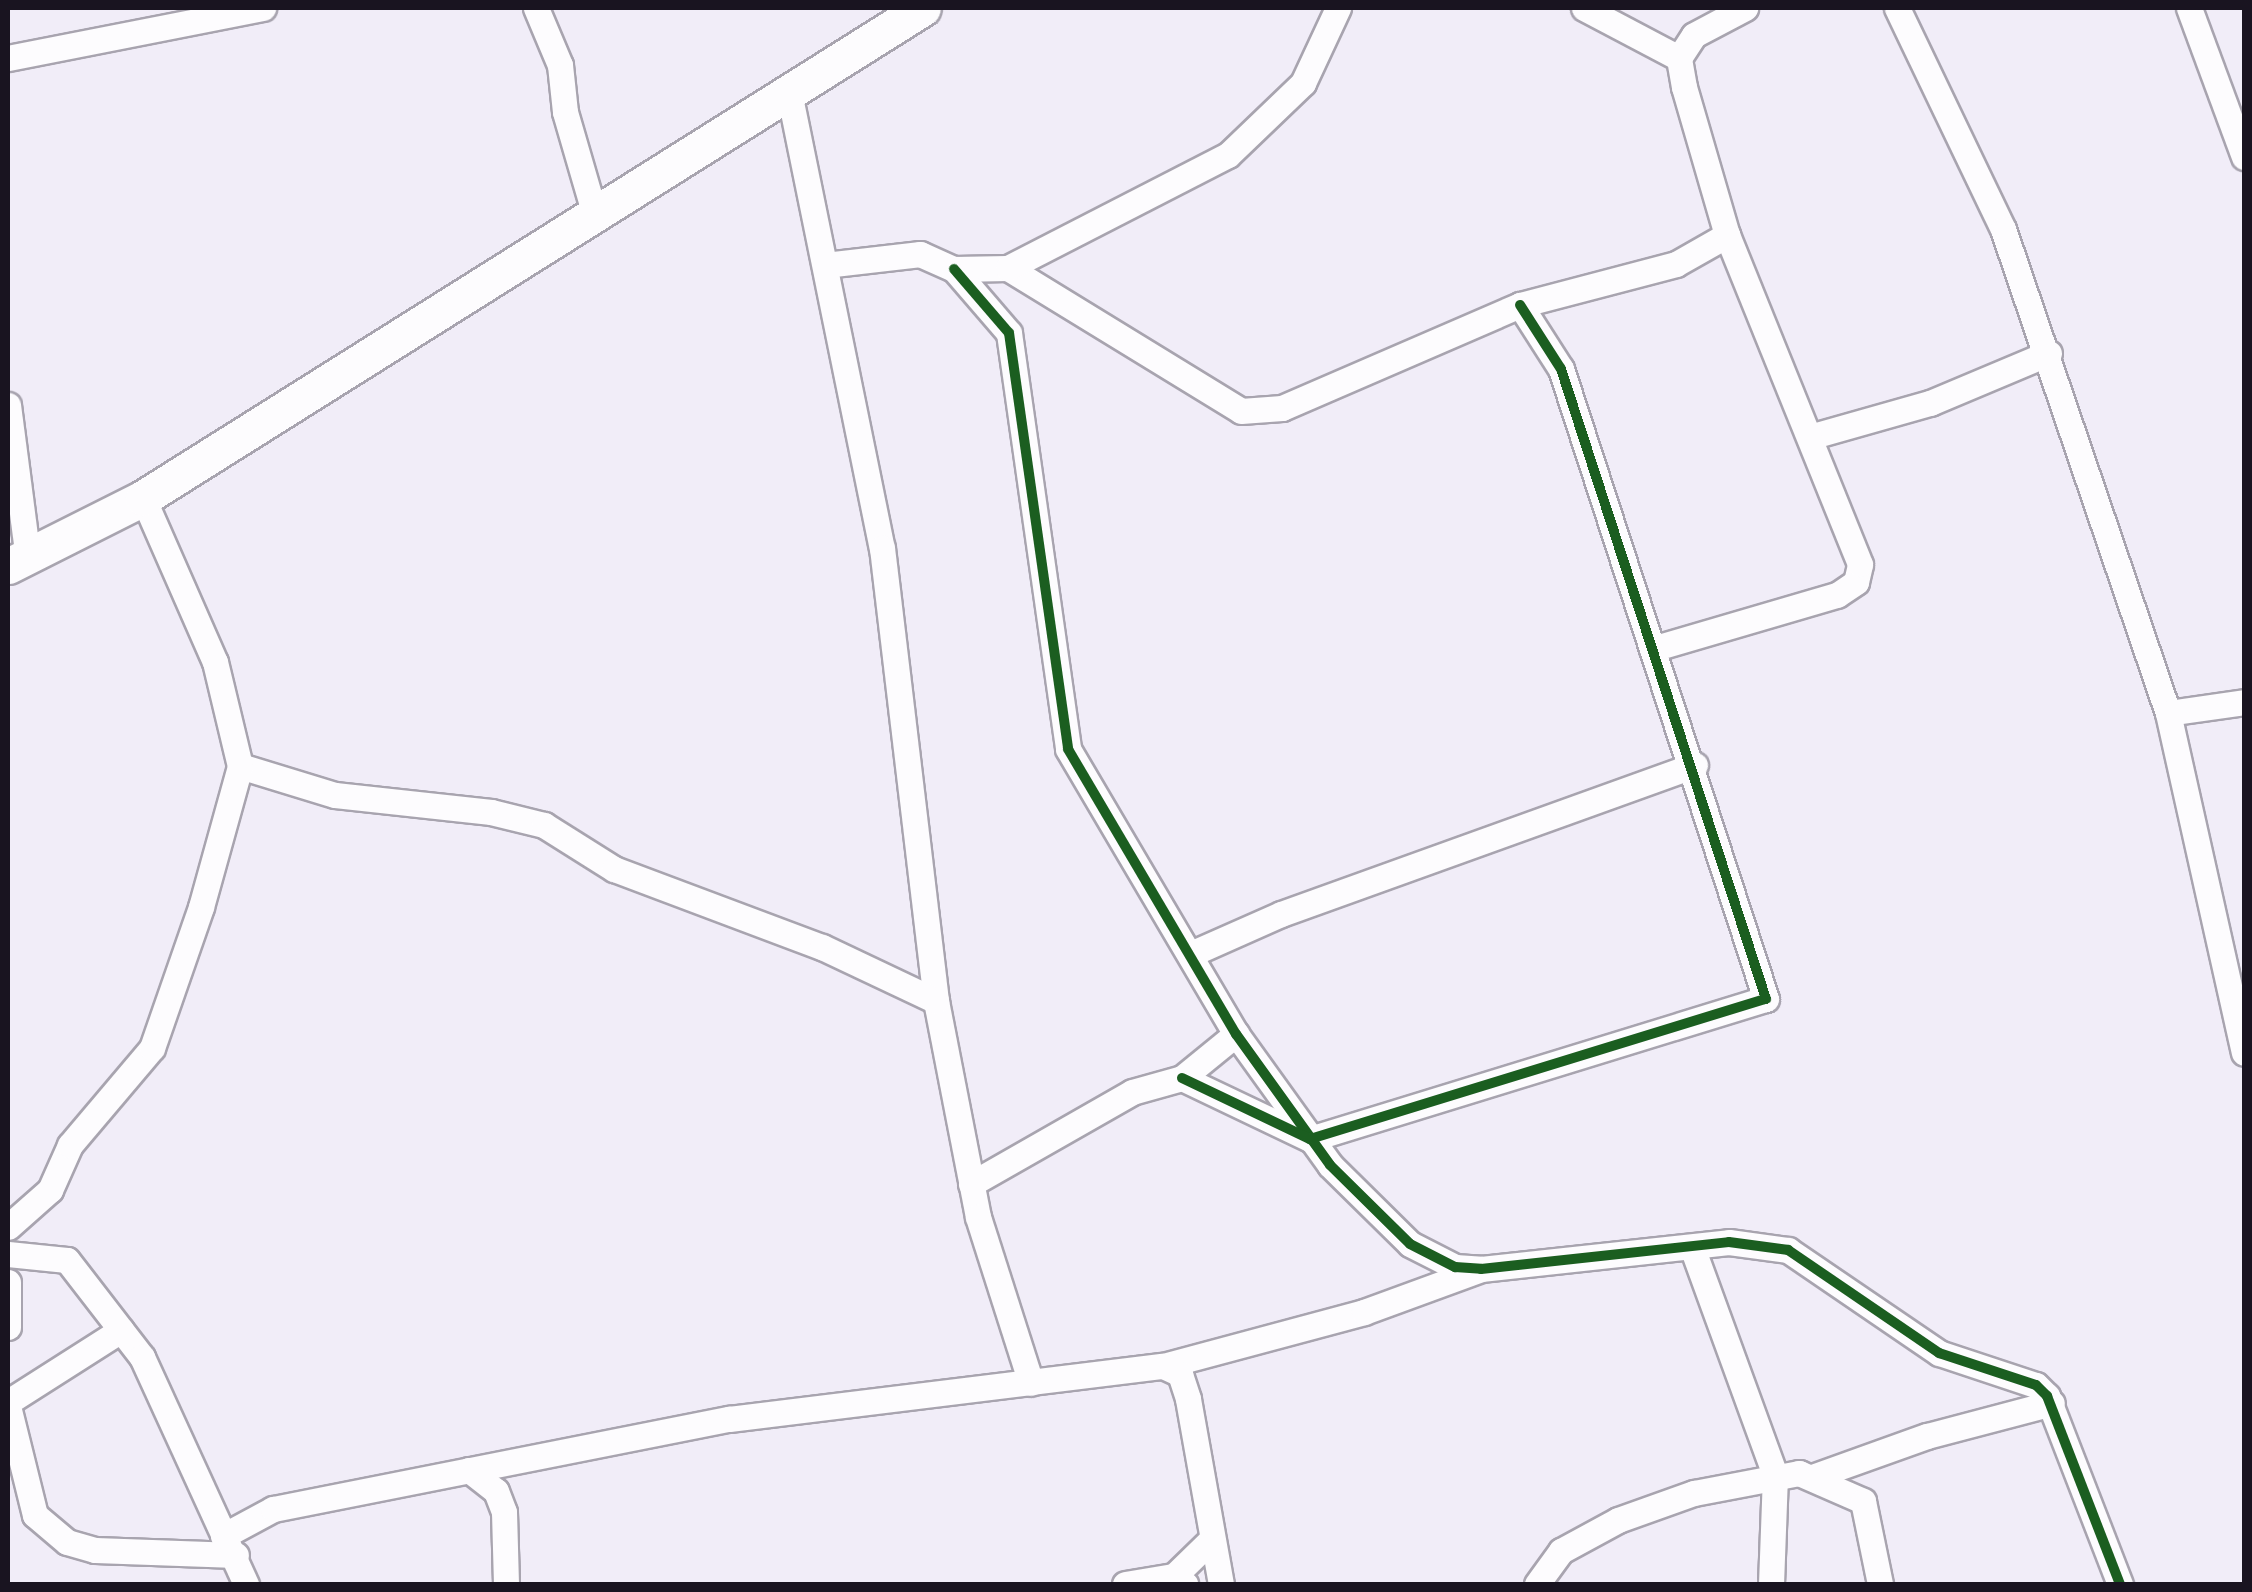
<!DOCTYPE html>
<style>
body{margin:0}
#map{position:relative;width:2252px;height:1592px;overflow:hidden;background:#f1edf8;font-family:"DM Sans",sans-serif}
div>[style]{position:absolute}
.roads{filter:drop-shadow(2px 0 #a8a4af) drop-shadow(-2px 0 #a8a4af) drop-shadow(0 2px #a8a4af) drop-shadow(0 -2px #a8a4af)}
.street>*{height:25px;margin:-12.5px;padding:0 12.5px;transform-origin:12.5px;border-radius:12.5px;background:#fdfcfe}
.secondary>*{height:35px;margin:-17.5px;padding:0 17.5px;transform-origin:17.5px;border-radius:17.5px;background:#fdfcfe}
.cycleway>*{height:10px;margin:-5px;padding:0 5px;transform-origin:5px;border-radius:5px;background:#1b5e20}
span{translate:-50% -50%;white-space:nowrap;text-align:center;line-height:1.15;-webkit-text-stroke:8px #fff;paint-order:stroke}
.frame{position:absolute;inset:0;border:10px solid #191420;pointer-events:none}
</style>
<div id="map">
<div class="roads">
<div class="street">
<i style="left:536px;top:8px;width:62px;rotate:67.2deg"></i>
<i style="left:560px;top:65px;width:47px;rotate:83.9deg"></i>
<i style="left:565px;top:112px;width:104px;rotate:73.8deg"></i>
<i style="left:1584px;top:8px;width:107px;rotate:27.8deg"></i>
<i style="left:1897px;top:8px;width:245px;rotate:64.4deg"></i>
<i style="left:2003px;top:229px;width:511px;rotate:71.18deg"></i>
<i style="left:2168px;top:713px;width:77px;rotate:-8.2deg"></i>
<i style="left:2189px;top:8px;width:159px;rotate:69.7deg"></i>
<i style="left:8px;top:58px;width:260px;rotate:-11.1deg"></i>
<i style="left:789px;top:92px;width:465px;rotate:78.5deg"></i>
<i style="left:882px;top:548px;width:456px;rotate:83.2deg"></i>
<i style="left:936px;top:1001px;width:220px;rotate:79deg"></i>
<i style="left:978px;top:1217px;width:174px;rotate:72.3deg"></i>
<i style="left:825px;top:265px;width:96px;rotate:-6.6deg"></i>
<i style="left:920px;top:254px;width:37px;rotate:24deg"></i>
<i style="left:954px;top:269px;width:54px;rotate:-1.1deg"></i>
<i style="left:1008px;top:268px;width:273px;rotate:31.5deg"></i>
<i style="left:1241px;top:411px;width:41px;rotate:-4.2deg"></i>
<i style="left:1282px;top:408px;width:259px;rotate:-23.4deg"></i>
<i style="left:1520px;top:305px;width:161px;rotate:-14.7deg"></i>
<i style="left:1676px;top:264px;width:59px;rotate:-29.6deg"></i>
<i style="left:1008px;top:268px;width:247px;rotate:-27.2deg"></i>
<i style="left:1228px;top:155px;width:104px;rotate:-43.8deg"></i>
<i style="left:1303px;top:83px;width:83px;rotate:-65deg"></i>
<i style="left:954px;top:269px;width:84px;rotate:49.3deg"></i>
<i style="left:1009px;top:333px;width:420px;rotate:81.9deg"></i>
<i style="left:1068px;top:749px;width:331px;rotate:59.5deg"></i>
<i style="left:1236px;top:1034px;width:161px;rotate:54.3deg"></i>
<i style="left:1330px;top:1165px;width:112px;rotate:44.6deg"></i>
<i style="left:1410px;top:1244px;width:51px;rotate:27.1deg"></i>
<i style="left:1455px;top:1267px;width:26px;rotate:4deg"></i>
<i style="left:1481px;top:1269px;width:249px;rotate:-6.2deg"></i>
<i style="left:1729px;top:1242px;width:60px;rotate:7.7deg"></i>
<i style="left:1788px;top:1250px;width:183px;rotate:34.3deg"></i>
<i style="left:1939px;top:1353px;width:102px;rotate:18.3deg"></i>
<i style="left:2036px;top:1385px;width:16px;rotate:45deg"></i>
<i style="left:2047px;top:1396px;width:202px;rotate:68.8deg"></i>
<i style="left:8px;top:405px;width:154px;rotate:82.6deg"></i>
<i style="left:1813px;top:436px;width:122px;rotate:-15.8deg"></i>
<i style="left:1930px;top:403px;width:129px;rotate:-22.8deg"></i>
<i style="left:1652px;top:649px;width:193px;rotate:-16.3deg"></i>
<i style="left:1837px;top:595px;width:23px;rotate:-34deg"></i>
<i style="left:1856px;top:582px;width:18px;rotate:-77deg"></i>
<i style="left:1860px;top:564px;width:355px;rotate:-112deg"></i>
<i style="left:1727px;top:235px;width:154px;rotate:-106.2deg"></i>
<i style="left:1684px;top:87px;width:29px;rotate:-100deg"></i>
<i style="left:1679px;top:58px;width:27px;rotate:-57deg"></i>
<i style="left:1694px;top:35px;width:58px;rotate:-27.9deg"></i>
<i style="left:2168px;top:713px;width:348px;rotate:77.4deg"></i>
<i style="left:240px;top:766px;width:99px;rotate:17deg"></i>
<i style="left:335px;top:795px;width:157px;rotate:6.2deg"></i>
<i style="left:491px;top:812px;width:55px;rotate:13.8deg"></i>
<i style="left:544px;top:825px;width:83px;rotate:32.2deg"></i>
<i style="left:614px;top:869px;width:222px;rotate:20.6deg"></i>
<i style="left:822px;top:947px;width:126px;rotate:25.3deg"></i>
<i style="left:1193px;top:953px;width:96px;rotate:-23.9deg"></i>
<i style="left:1281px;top:914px;width:440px;rotate:-19.8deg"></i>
<i style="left:1182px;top:1078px;width:142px;rotate:25.5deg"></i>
<i style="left:1310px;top:1139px;width:477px;rotate:-17.1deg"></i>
<i style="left:1766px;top:999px;width:663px;rotate:-108.02deg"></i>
<i style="left:1561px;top:369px;width:76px;rotate:-122.6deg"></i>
<i style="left:971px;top:1184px;width:185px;rotate:-29.7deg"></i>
<i style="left:1132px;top:1092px;width:52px;rotate:-15.6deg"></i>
<i style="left:1182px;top:1078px;width:70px;rotate:-39.2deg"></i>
<i style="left:8px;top:1227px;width:56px;rotate:-41.4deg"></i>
<i style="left:50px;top:1190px;width:49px;rotate:-66deg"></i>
<i style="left:70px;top:1145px;width:127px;rotate:-49.8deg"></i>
<i style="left:152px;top:1048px;width:149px;rotate:-70.8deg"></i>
<i style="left:201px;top:907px;width:146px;rotate:-74.5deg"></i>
<i style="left:240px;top:766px;width:107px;rotate:-103.5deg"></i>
<i style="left:215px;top:662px;width:179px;rotate:-113.7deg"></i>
<i style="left:1692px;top:1247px;width:243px;rotate:70deg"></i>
<i style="left:1775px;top:1475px;width:109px;rotate:92.1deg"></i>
<i style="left:8px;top:1254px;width:59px;rotate:5.8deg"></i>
<i style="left:67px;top:1260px;width:123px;rotate:52.3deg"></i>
<i style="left:142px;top:1357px;width:250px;rotate:65.4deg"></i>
<i style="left:8px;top:1282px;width:45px;rotate:90deg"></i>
<i style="left:1163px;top:1366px;width:208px;rotate:-15deg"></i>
<i style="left:1364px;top:1312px;width:122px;rotate:-20.1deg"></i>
<i style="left:8px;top:1402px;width:134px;rotate:-32.5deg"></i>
<i style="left:8px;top:1406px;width:112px;rotate:76.1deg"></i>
<i style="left:35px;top:1515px;width:42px;rotate:40.2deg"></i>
<i style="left:67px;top:1542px;width:29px;rotate:16deg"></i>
<i style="left:95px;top:1550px;width:141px;rotate:2deg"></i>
<i style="left:469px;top:1470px;width:34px;rotate:38deg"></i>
<i style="left:496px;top:1491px;width:22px;rotate:69deg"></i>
<i style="left:504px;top:1512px;width:72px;rotate:88.4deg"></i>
<i style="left:1815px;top:1476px;width:119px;rotate:-19.7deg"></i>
<i style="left:1927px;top:1436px;width:129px;rotate:-14.8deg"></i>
<i style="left:223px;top:1536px;width:57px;rotate:-28.4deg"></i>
<i style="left:273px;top:1509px;width:465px;rotate:-11.2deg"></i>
<i style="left:729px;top:1419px;width:437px;rotate:-7deg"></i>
<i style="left:1163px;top:1366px;width:19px;rotate:25deg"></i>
<i style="left:1180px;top:1374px;width:26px;rotate:72deg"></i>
<i style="left:1188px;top:1399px;width:188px;rotate:79.9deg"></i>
<i style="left:1174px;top:1576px;width:52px;rotate:-44.2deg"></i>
<i style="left:1125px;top:1584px;width:50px;rotate:-9.3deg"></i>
<i style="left:1174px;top:1576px;width:14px;rotate:36deg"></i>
<i style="left:1537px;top:1584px;width:41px;rotate:-54deg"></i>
<i style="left:1561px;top:1551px;width:65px;rotate:-28.5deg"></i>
<i style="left:1618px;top:1520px;width:81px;rotate:-19.6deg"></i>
<i style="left:1694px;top:1493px;width:107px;rotate:-10.8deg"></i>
<i style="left:1799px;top:1473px;width:70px;rotate:23.6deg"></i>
<i style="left:1863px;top:1501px;width:85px;rotate:78.4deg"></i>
</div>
<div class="secondary">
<i style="left:8px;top:566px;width:151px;rotate:-26.7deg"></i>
<i style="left:143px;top:498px;width:921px;rotate:-32.14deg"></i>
</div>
</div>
<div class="cycleway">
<i style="left:954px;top:269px;width:84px;rotate:49.3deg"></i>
<i style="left:1009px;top:333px;width:420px;rotate:81.9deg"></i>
<i style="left:1068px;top:749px;width:331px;rotate:59.5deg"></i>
<i style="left:1236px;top:1034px;width:161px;rotate:54.3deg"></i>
<i style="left:1330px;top:1165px;width:112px;rotate:44.6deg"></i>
<i style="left:1410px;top:1244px;width:51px;rotate:27.1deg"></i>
<i style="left:1455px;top:1267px;width:26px;rotate:4deg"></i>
<i style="left:1481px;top:1269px;width:249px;rotate:-6.2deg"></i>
<i style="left:1729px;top:1242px;width:60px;rotate:7.7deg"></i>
<i style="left:1788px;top:1250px;width:183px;rotate:34.3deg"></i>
<i style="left:1939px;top:1353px;width:102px;rotate:18.3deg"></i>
<i style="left:2036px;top:1385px;width:16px;rotate:45deg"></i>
<i style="left:2047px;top:1396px;width:202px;rotate:68.8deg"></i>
<i style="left:1182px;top:1078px;width:142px;rotate:25.5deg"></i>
<i style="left:1310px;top:1139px;width:477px;rotate:-17.1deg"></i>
<i style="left:1766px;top:999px;width:663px;rotate:-108.02deg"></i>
<i style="left:1561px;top:369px;width:76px;rotate:-122.6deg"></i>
</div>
<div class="frame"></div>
</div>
